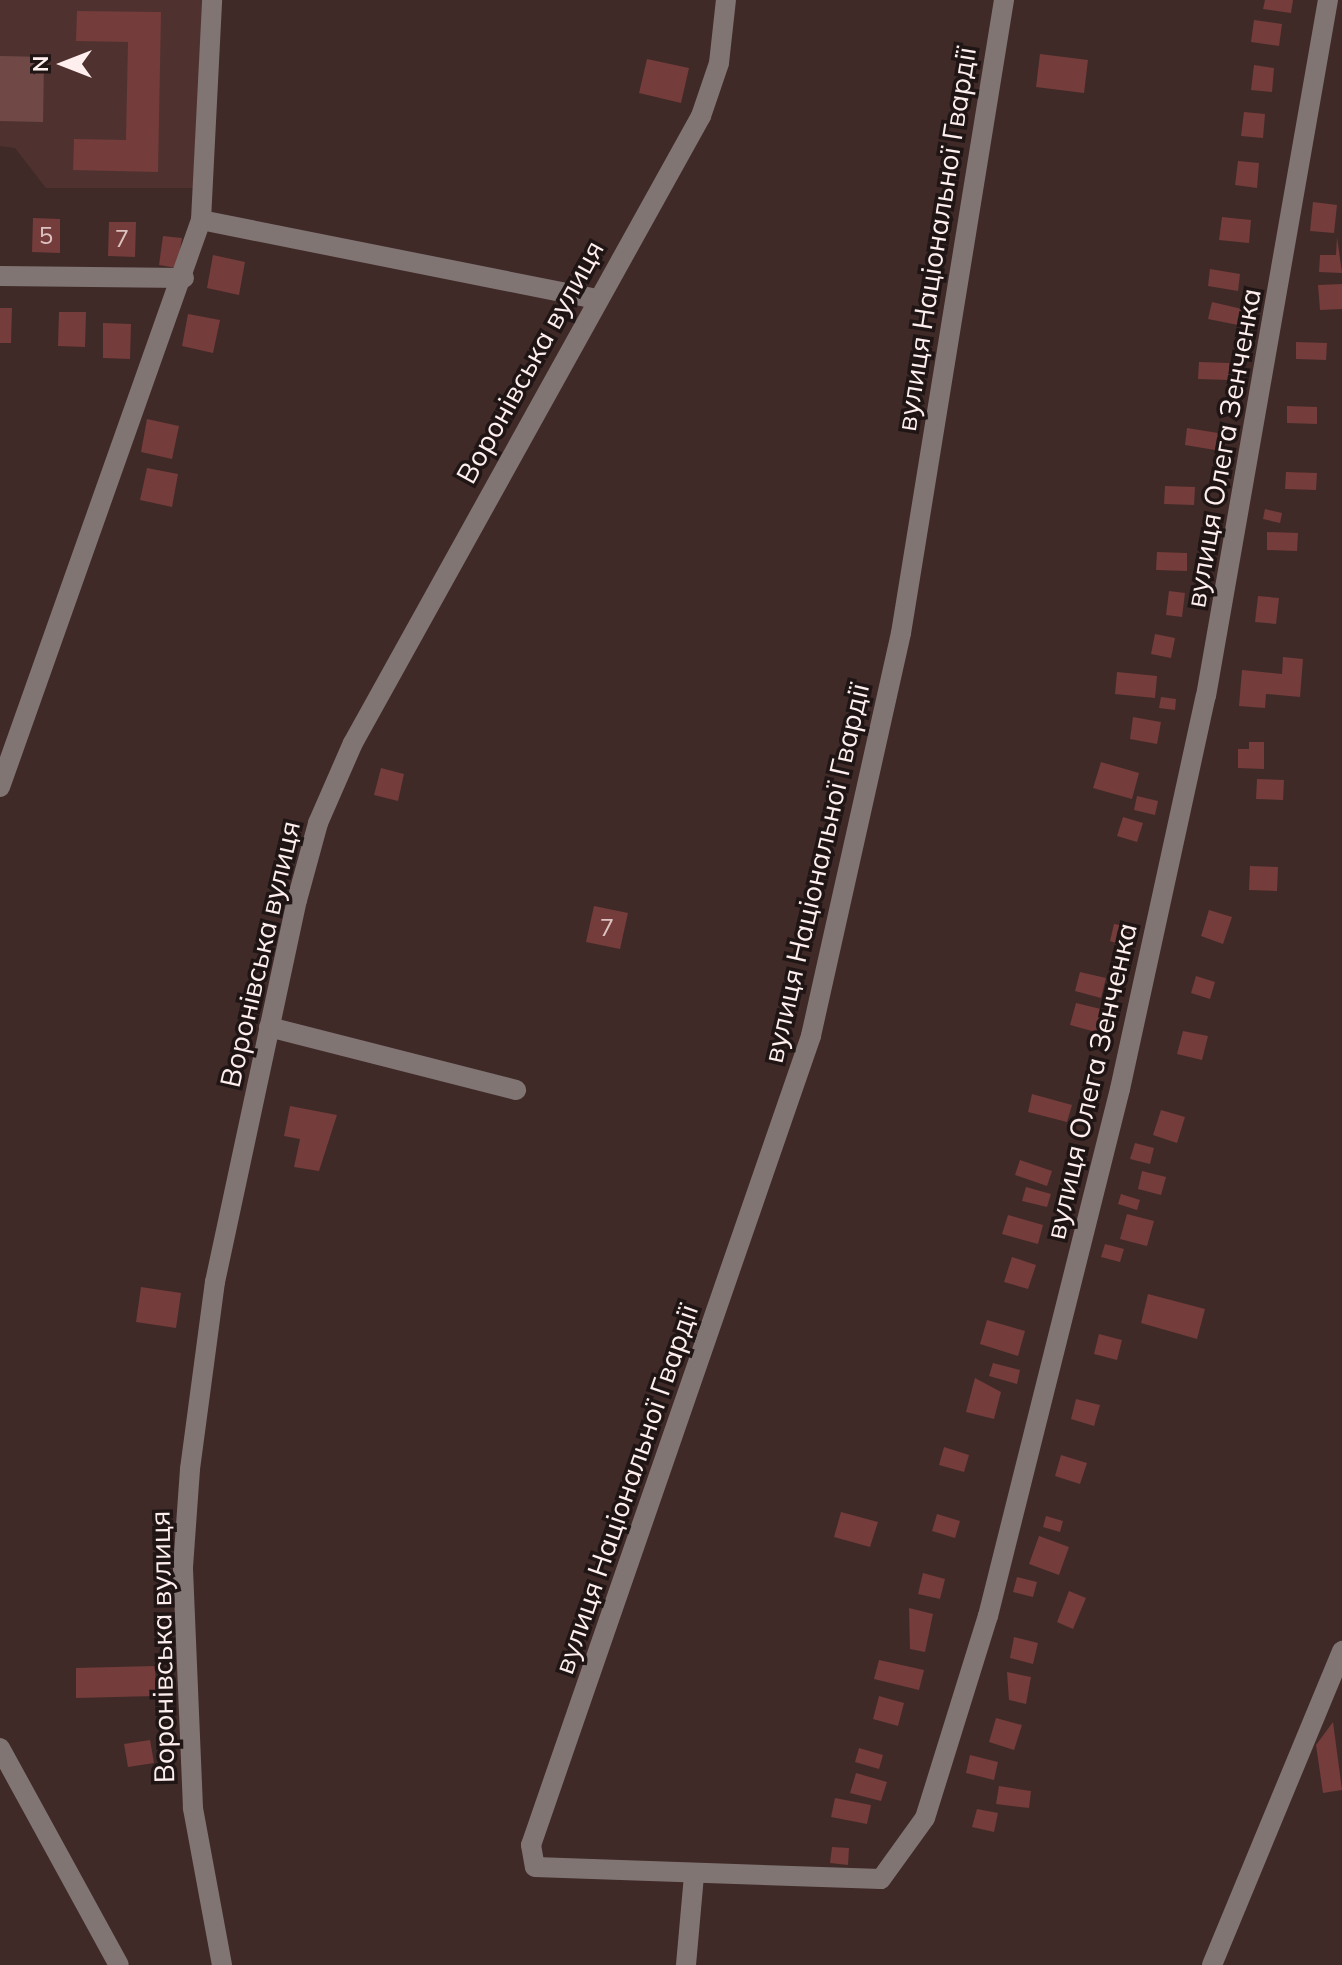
<!DOCTYPE html>
<meta charset="utf-8">
<style>
body{margin:0}
#map{position:relative;width:1342px;height:1965px;overflow:hidden;background:#3f2a28;font-family:Mulish,sans-serif}
div>[style]{position:absolute}
.built>*{inset:0;background:#4f3230}
.green>*{inset:0;background:#704947}
.building>*{inset:0;background:#743c3a}
.minor>*{height:20px;margin:-10px;padding:0 10px;transform-origin:10px;border-radius:10px;background:#817574}
span{translate:-50% -50%;white-space:nowrap;text-align:center;line-height:1.15;-webkit-text-stroke:7px #1f1515;paint-order:stroke}
.number-label{font-size:24px;color:#dcc2c1}
.number-label span{-webkit-text-stroke-width:0}
.street-label{font-size:28px;color:#feefee}
.north{position:absolute;left:24px;top:24px;width:80px;height:80px;-webkit-text-stroke:6px #1f1515;paint-order:stroke;rotate:270deg;font-size:22px;font-weight:700;line-height:32px;text-align:center;color:#feefee}
.north::after{content:'';display:block;margin:auto;width:28px;height:36px;background:#feefee;clip-path:polygon(50% 0,100% 100%,50% 72%,0 100%)}
</style>
<div id="map">
<div class="built">
<i style="clip-path:polygon(0 0,203px 0,193px 188px,46px 188px,15px 148px,0 146px)"></i>
</div>
<div class="green">
<i style="clip-path:polygon(0 56px,44px 57px,43px 122px,0 121px)"></i>
</div>
<div class="building">
<i style="clip-path:polygon(1265px 0,1293px 0,1291px 13px,1263px 9px)"></i>
<i style="clip-path:polygon(77px 11px,161px 12px,158px 172px,73px 170px,74px 139px,126px 140px,128px 42px,76px 41px)"></i>
<i style="clip-path:polygon(1254px 20px,1282px 24px,1279px 46px,1251px 42px)"></i>
<i style="clip-path:polygon(1040px 54px,1088px 60px,1084px 93px,1036px 87px)"></i>
<i style="clip-path:polygon(647px 59px,689px 68px,681px 103px,639px 93px)"></i>
<i style="clip-path:polygon(1254px 65px,1274px 68px,1272px 92px,1251px 90px)"></i>
<i style="clip-path:polygon(1244px 112px,1265px 114px,1263px 138px,1241px 136px)"></i>
<i style="clip-path:polygon(1238px 161px,1259px 163px,1257px 188px,1235px 185px)"></i>
<i style="clip-path:polygon(1313px 202px,1337px 205px,1334px 233px,1310px 231px)"></i>
<i style="clip-path:polygon(1222px 217px,1251px 220px,1249px 243px,1219px 240px)"></i>
<i style="clip-path:polygon(33px 218px,60px 219px,60px 253px,32px 252px)"></i>
<i style="clip-path:polygon(109px 222px,136px 222px,135px 257px,108px 256px)"></i>
<i style="clip-path:polygon(163px 236px,182px 238px,177px 268px,159px 265px)"></i>
<i style="clip-path:polygon(1337px 237px,1342px 273px,1319px 272px,1320px 255px,1336px 255px)"></i>
<i style="clip-path:polygon(213px 255px,245px 262px,239px 295px,207px 288px)"></i>
<i style="clip-path:polygon(1210px 269px,1240px 274px,1238px 291px,1208px 286px)"></i>
<i style="clip-path:polygon(1342px 284px,1342px 309px,1320px 310px,1318px 285px)"></i>
<i style="clip-path:polygon(1212px 302px,1242px 309px,1238px 325px,1208px 319px)"></i>
<i style="clip-path:polygon(0 308px,12px 308px,11px 343px,0 343px)"></i>
<i style="clip-path:polygon(59px 312px,86px 312px,85px 347px,58px 346px)"></i>
<i style="clip-path:polygon(188px 314px,220px 320px,213px 353px,182px 346px)"></i>
<i style="clip-path:polygon(103px 323px,131px 324px,130px 359px,103px 358px)"></i>
<i style="clip-path:polygon(1296px 342px,1327px 343px,1326px 360px,1296px 359px)"></i>
<i style="clip-path:polygon(1199px 362px,1229px 363px,1229px 380px,1198px 379px)"></i>
<i style="clip-path:polygon(1287px 406px,1317px 407px,1317px 424px,1287px 423px)"></i>
<i style="clip-path:polygon(147px 419px,179px 426px,172px 459px,141px 452px)"></i>
<i style="clip-path:polygon(1187px 428px,1218px 433px,1215px 450px,1185px 445px)"></i>
<i style="clip-path:polygon(147px 468px,178px 474px,172px 507px,140px 500px)"></i>
<i style="clip-path:polygon(1286px 472px,1317px 473px,1316px 490px,1285px 489px)"></i>
<i style="clip-path:polygon(1165px 486px,1195px 487px,1194px 505px,1164px 504px)"></i>
<i style="clip-path:polygon(1265px 509px,1282px 513px,1280px 523px,1263px 519px)"></i>
<i style="clip-path:polygon(1267px 532px,1298px 533px,1297px 551px,1267px 550px)"></i>
<i style="clip-path:polygon(1157px 552px,1187px 553px,1187px 571px,1156px 570px)"></i>
<i style="clip-path:polygon(1169px 591px,1185px 593px,1182px 617px,1166px 615px)"></i>
<i style="clip-path:polygon(1258px 596px,1279px 598px,1276px 624px,1255px 622px)"></i>
<i style="clip-path:polygon(1155px 634px,1175px 638px,1171px 658px,1151px 654px)"></i>
<i style="clip-path:polygon(1283px 657px,1303px 659px,1300px 697px,1266px 694px,1265px 708px,1239px 706px,1242px 670px,1282px 674px)"></i>
<i style="clip-path:polygon(1117px 672px,1157px 676px,1155px 698px,1115px 694px)"></i>
<i style="clip-path:polygon(1161px 697px,1176px 699px,1175px 710px,1159px 708px)"></i>
<i style="clip-path:polygon(1133px 717px,1161px 722px,1157px 744px,1130px 739px)"></i>
<i style="clip-path:polygon(1249px 742px,1264px 742px,1264px 769px,1238px 768px,1238px 749px,1249px 749px)"></i>
<i style="clip-path:polygon(1101px 762px,1139px 773px,1132px 799px,1093px 788px)"></i>
<i style="clip-path:polygon(381px 768px,404px 774px,398px 801px,374px 795px)"></i>
<i style="clip-path:polygon(1257px 779px,1284px 780px,1283px 800px,1256px 799px)"></i>
<i style="clip-path:polygon(1137px 796px,1158px 801px,1155px 815px,1134px 810px)"></i>
<i style="clip-path:polygon(1123px 817px,1143px 823px,1137px 842px,1117px 836px)"></i>
<i style="clip-path:polygon(1250px 866px,1278px 867px,1277px 891px,1249px 890px)"></i>
<i style="clip-path:polygon(594px 906px,628px 913px,620px 949px,586px 942px)"></i>
<i style="clip-path:polygon(1209px 910px,1232px 917px,1223px 944px,1201px 936px)"></i>
<i style="clip-path:polygon(1114px 924px,1131px 927px,1127px 947px,1110px 941px)"></i>
<i style="clip-path:polygon(1080px 972px,1106px 978px,1101px 998px,1075px 991px)"></i>
<i style="clip-path:polygon(1196px 976px,1215px 982px,1210px 999px,1191px 993px)"></i>
<i style="clip-path:polygon(1076px 1003px,1109px 1011px,1103px 1034px,1070px 1025px)"></i>
<i style="clip-path:polygon(1183px 1031px,1208px 1036px,1202px 1060px,1177px 1054px)"></i>
<i style="clip-path:polygon(1032px 1094px,1072px 1105px,1067px 1122px,1028px 1112px)"></i>
<i style="clip-path:polygon(290px 1106px,337px 1115px,319px 1171px,294px 1167px,300px 1139px,284px 1136px)"></i>
<i style="clip-path:polygon(1161px 1110px,1185px 1117px,1177px 1143px,1153px 1135px)"></i>
<i style="clip-path:polygon(1135px 1143px,1154px 1148px,1150px 1164px,1130px 1159px)"></i>
<i style="clip-path:polygon(1020px 1160px,1052px 1171px,1047px 1186px,1015px 1175px)"></i>
<i style="clip-path:polygon(1142px 1171px,1166px 1177px,1161px 1195px,1138px 1189px)"></i>
<i style="clip-path:polygon(1026px 1187px,1051px 1194px,1047px 1207px,1022px 1201px)"></i>
<i style="clip-path:polygon(1121px 1194px,1140px 1200px,1137px 1210px,1118px 1204px)"></i>
<i style="clip-path:polygon(1127px 1214px,1154px 1221px,1147px 1246px,1120px 1239px)"></i>
<i style="clip-path:polygon(1008px 1215px,1043px 1225px,1038px 1244px,1002px 1234px)"></i>
<i style="clip-path:polygon(1105px 1244px,1124px 1249px,1120px 1262px,1101px 1257px)"></i>
<i style="clip-path:polygon(1012px 1257px,1036px 1265px,1028px 1289px,1004px 1282px)"></i>
<i style="clip-path:polygon(141px 1287px,181px 1293px,176px 1328px,136px 1322px)"></i>
<i style="clip-path:polygon(1148px 1294px,1205px 1309px,1197px 1339px,1141px 1323px)"></i>
<i style="clip-path:polygon(987px 1320px,1025px 1331px,1018px 1356px,980px 1344px)"></i>
<i style="clip-path:polygon(1099px 1334px,1122px 1340px,1117px 1360px,1094px 1354px)"></i>
<i style="clip-path:polygon(993px 1363px,1020px 1370px,1017px 1384px,989px 1376px)"></i>
<i style="clip-path:polygon(975px 1378px,1001px 1392px,994px 1419px,966px 1412px)"></i>
<i style="clip-path:polygon(1076px 1399px,1100px 1405px,1094px 1426px,1071px 1419px)"></i>
<i style="clip-path:polygon(944px 1447px,969px 1455px,964px 1472px,939px 1465px)"></i>
<i style="clip-path:polygon(1061px 1455px,1087px 1463px,1080px 1484px,1055px 1476px)"></i>
<i style="clip-path:polygon(841px 1512px,878px 1522px,870px 1547px,834px 1537px)"></i>
<i style="clip-path:polygon(937px 1514px,960px 1521px,955px 1538px,932px 1531px)"></i>
<i style="clip-path:polygon(1046px 1516px,1063px 1521px,1060px 1532px,1043px 1527px)"></i>
<i style="clip-path:polygon(1039px 1536px,1069px 1547px,1059px 1575px,1029px 1564px)"></i>
<i style="clip-path:polygon(923px 1573px,945px 1579px,940px 1599px,918px 1594px)"></i>
<i style="clip-path:polygon(1017px 1577px,1037px 1582px,1033px 1597px,1013px 1592px)"></i>
<i style="clip-path:polygon(1069px 1591px,1086px 1598px,1073px 1629px,1057px 1622px)"></i>
<i style="clip-path:polygon(909px 1608px,933px 1614px,925px 1652px,910px 1649px)"></i>
<i style="clip-path:polygon(1014px 1637px,1038px 1643px,1033px 1664px,1010px 1658px)"></i>
<i style="clip-path:polygon(879px 1660px,924px 1670px,919px 1690px,874px 1679px)"></i>
<i style="clip-path:polygon(155px 1666px,156px 1696px,76px 1698px,76px 1668px)"></i>
<i style="clip-path:polygon(1007px 1672px,1031px 1677px,1026px 1704px,1009px 1700px)"></i>
<i style="clip-path:polygon(879px 1696px,904px 1703px,898px 1726px,873px 1719px)"></i>
<i style="clip-path:polygon(996px 1718px,1022px 1725px,1014px 1750px,989px 1742px)"></i>
<i style="clip-path:polygon(1333px 1722px,1342px 1790px,1323px 1793px,1316px 1745px)"></i>
<i style="clip-path:polygon(150px 1740px,154px 1763px,128px 1767px,124px 1744px)"></i>
<i style="clip-path:polygon(859px 1748px,883px 1755px,879px 1769px,855px 1762px)"></i>
<i style="clip-path:polygon(970px 1755px,998px 1762px,994px 1780px,966px 1773px)"></i>
<i style="clip-path:polygon(856px 1773px,887px 1782px,881px 1801px,850px 1793px)"></i>
<i style="clip-path:polygon(999px 1786px,1031px 1791px,1029px 1808px,996px 1804px)"></i>
<i style="clip-path:polygon(835px 1798px,871px 1805px,867px 1824px,831px 1817px)"></i>
<i style="clip-path:polygon(977px 1809px,998px 1813px,994px 1832px,972px 1827px)"></i>
<i style="clip-path:polygon(832px 1847px,849px 1848px,848px 1865px,830px 1863px)"></i>
</div>
<div class="minor">
<i style="left:1004px;top:0;width:641px;rotate:99.24deg"></i>
<i style="left:901px;top:633px;width:413px;rotate:102.6deg"></i>
<i style="left:811px;top:1036px;width:856px;rotate:109.09deg"></i>
<i style="left:531px;top:1845px;width:22px;rotate:80deg"></i>
<i style="left:535px;top:1867px;width:346px;rotate:2deg"></i>
<i style="left:881px;top:1879px;width:75px;rotate:-54.2deg"></i>
<i style="left:925px;top:1818px;width:212px;rotate:-72.7deg"></i>
<i style="left:988px;top:1616px;width:543px;rotate:-75.94deg"></i>
<i style="left:1120px;top:1089px;width:402px;rotate:-77.7deg"></i>
<i style="left:1206px;top:696px;width:707px;rotate:-80.06deg"></i>
<i style="left:201px;top:220px;width:404px;rotate:11.3deg"></i>
<i style="left:0;top:276px;width:184px;rotate:0.6deg"></i>
<i style="left:0;top:787px;width:602px;rotate:-70.48deg"></i>
<i style="left:201px;top:220px;width:220px;rotate:-87.1deg"></i>
<i style="left:269px;top:1027px;width:255px;rotate:14.3deg"></i>
<i style="left:0;top:1748px;width:247px;rotate:61.3deg"></i>
<i style="left:222px;top:1965px;width:160px;rotate:-100.5deg"></i>
<i style="left:193px;top:1808px;width:241px;rotate:-92.4deg"></i>
<i style="left:183px;top:1567px;width:98px;rotate:-85.9deg"></i>
<i style="left:190px;top:1469px;width:189px;rotate:-82.4deg"></i>
<i style="left:215px;top:1282px;width:391px;rotate:-77.9deg"></i>
<i style="left:297px;top:900px;width:80px;rotate:-74.7deg"></i>
<i style="left:318px;top:823px;width:87px;rotate:-66.4deg"></i>
<i style="left:353px;top:743px;width:717px;rotate:-60.97deg"></i>
<i style="left:701px;top:116px;width:56px;rotate:-71.2deg"></i>
<i style="left:719px;top:63px;width:63px;rotate:-83.7deg"></i>
<i style="left:686px;top:1965px;width:89px;rotate:-84.9deg"></i>
<i style="left:1212px;top:1965px;width:340px;rotate:-67.5deg"></i>
</div>
<div class="number-label">
<span style="left:46px;top:236px">5</span>
<span style="left:122px;top:239px">7</span>
<span style="left:607px;top:928px">7</span>
</div>
<div class="street-label">
<span style="left:936px;top:239px;rotate:-81deg">вулиця Національної Гвардії</span>
<span style="left:530px;top:362px;rotate:-61deg">Воронівська вулиця</span>
<span style="left:1223px;top:448px;rotate:-80deg">вулиця Олега Зенченка</span>
<span style="left:816px;top:873px;rotate:-77deg">вулиця Національної Гвардії</span>
<span style="left:260px;top:954px;rotate:-77deg">Воронівська вулиця</span>
<span style="left:1091px;top:1081px;rotate:-77deg">вулиця Олега Зенченка</span>
<span style="left:626px;top:1489px;rotate:-71deg">вулиця Національної Гвардії</span>
<span style="left:162px;top:1647px;rotate:-91deg">Воронівська вулиця</span>
</div>
<div class="north">N</div>
</div>
